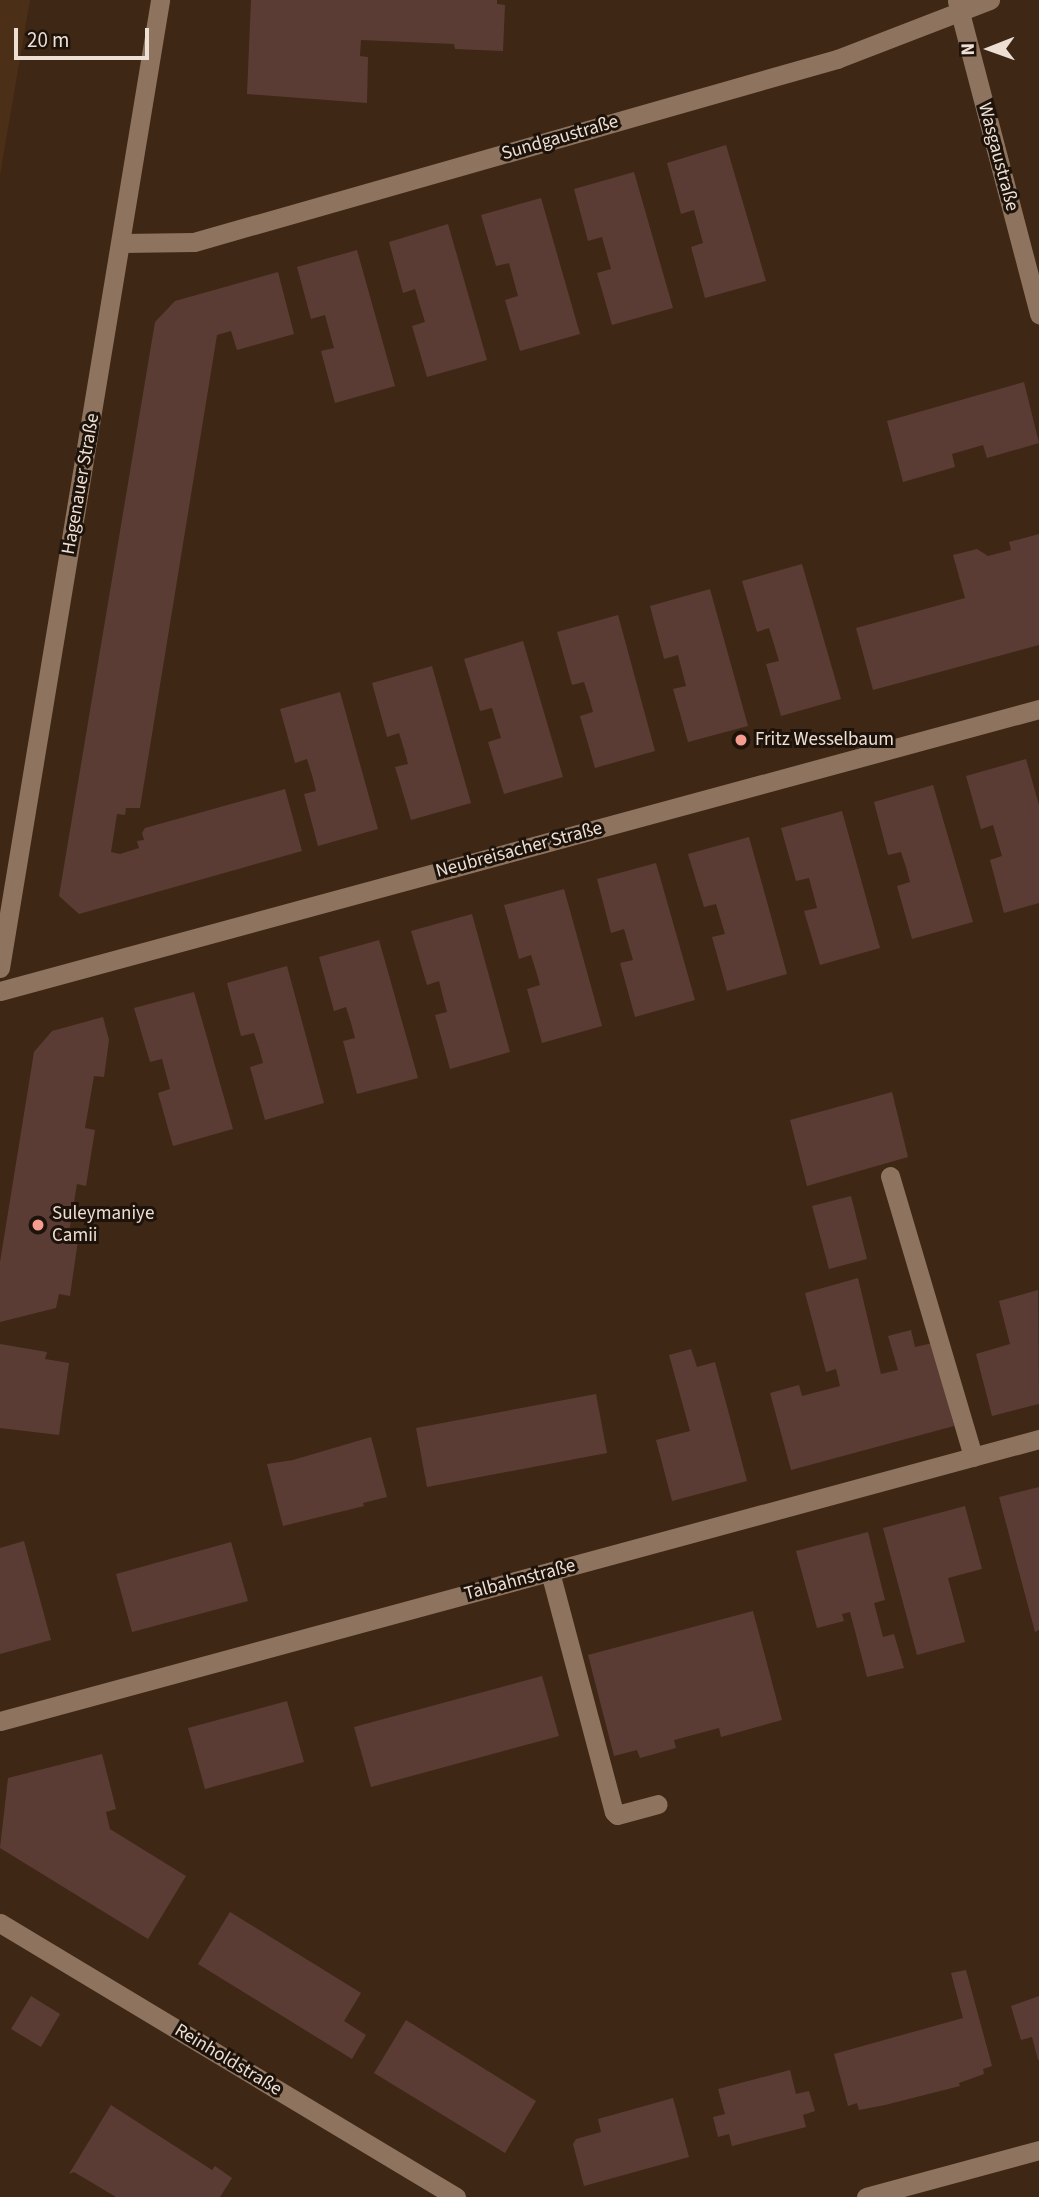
<!DOCTYPE html>
<meta charset="utf-8">
<style>
body{margin:0}
#map{position:relative;width:1039px;height:2197px;overflow:hidden;background:#3e2714;font-family:"Source Sans 3",sans-serif}
div>[style]{position:absolute}
.built>*{inset:0;background:#4c2f17}
.building>*{inset:0;background:#5a3c35}
.service>*{height:19px;margin:-9.5px;padding:0 9.5px;transform-origin:9.5px;border-radius:9.5px;background:#8e745f}
.minor>*{height:19px;margin:-9.5px;padding:0 9.5px;transform-origin:9.5px;border-radius:9.5px;background:#8e745f}
.dots>*{width:19px;height:19px;translate:-50% -50%;box-sizing:border-box;border:4px solid #1d130b;border-radius:50%}
span{translate:-50% -50%;white-space:nowrap;text-align:center;line-height:1.15;-webkit-text-stroke:6px #1d130b;paint-order:stroke}
.street-label{font-size:19px;color:#eedfd4}
.poi-label{font-size:19px;color:#eedfd4}
.left{translate:0 -50%;text-align:left}
.north{position:absolute;left:955px;top:14px;width:70px;height:70px;-webkit-text-stroke:5px #1d130b;paint-order:stroke;rotate:269deg;font-size:19px;font-weight:700;line-height:28px;text-align:center;color:#eedfd4}
.north::after{content:'';display:block;margin:auto;width:24px;height:32px;background:#eedfd4;clip-path:polygon(50% 0,100% 100%,50% 72%,0 100%)}
.scale{position:absolute;left:14px;top:28px;width:135px;height:32px;box-sizing:border-box;border:4px solid #eedfd4;border-top:0;padding-left:9px;font-size:21px;line-height:24px;white-space:nowrap;color:#eedfd4;-webkit-text-stroke:5px #1d130b;paint-order:stroke}
</style>
<div id="map">
<div class="built">
<i style="clip-path:polygon(0 0,30px 0,0 175px)"></i>
</div>
<div class="building">
<i style="clip-path:polygon(251px 0,497px 0,497px 4px,505px 5px,503px 51px,455px 49px,454px 44px,361px 40px,360px 56px,368px 57px,367px 103px,247px 94px)"></i>
<i style="clip-path:polygon(726px 145px,766px 281px,705px 298px,691px 247px,703px 243px,694px 210px,681px 214px,667px 163px)"></i>
<i style="clip-path:polygon(634px 172px,673px 308px,612px 325px,597px 273px,611px 269px,602px 237px,588px 241px,574px 189px)"></i>
<i style="clip-path:polygon(541px 198px,580px 334px,520px 351px,505px 300px,518px 296px,509px 263px,496px 266px,481px 215px)"></i>
<i style="clip-path:polygon(448px 224px,487px 360px,427px 377px,412px 326px,425px 322px,415px 289px,403px 293px,389px 242px)"></i>
<i style="clip-path:polygon(357px 250px,395px 386px,335px 403px,321px 351px,334px 348px,325px 315px,311px 319px,297px 267px)"></i>
<i style="clip-path:polygon(278px 272px,294px 334px,237px 350px,231px 331px,217px 335px,140px 808px,126px 808px,125px 815px,117px 814px,111px 852px,120px 854px,139px 848px,137px 841px,144px 840px,142px 833px,145px 828px,285px 789px,302px 851px,79px 914px,59px 896px,155px 322px,175px 301px)"></i>
<i style="clip-path:polygon(1024px 382px,1039px 443px,987px 458px,983px 445px,952px 454px,955px 467px,903px 482px,887px 421px)"></i>
<i style="clip-path:polygon(1039px 534px,1039px 645px,873px 690px,856px 628px,965px 598px,953px 555px,977px 549px,988px 556px,1011px 550px,1009px 542px)"></i>
<i style="clip-path:polygon(802px 564px,841px 699px,781px 716px,766px 664px,779px 661px,769px 628px,757px 632px,742px 581px)"></i>
<i style="clip-path:polygon(710px 589px,748px 726px,688px 742px,673px 689px,686px 686px,678px 655px,664px 659px,650px 606px)"></i>
<i style="clip-path:polygon(618px 615px,655px 751px,595px 768px,580px 716px,593px 712px,589px 697px,584px 682px,572px 685px,557px 632px)"></i>
<i style="clip-path:polygon(523px 641px,563px 777px,504px 794px,488px 742px,501px 738px,492px 708px,480px 711px,464px 659px)"></i>
<i style="clip-path:polygon(432px 666px,471px 803px,411px 820px,395px 767px,408px 764px,404px 749px,399px 733px,387px 737px,372px 683px)"></i>
<i style="clip-path:polygon(340px 692px,378px 829px,318px 846px,304px 794px,316px 791px,312px 775px,307px 759px,295px 763px,280px 709px)"></i>
<i style="clip-path:polygon(1026px 759px,1039px 805px,1039px 903px,1004px 913px,990px 860px,1002px 856px,993px 825px,981px 829px,966px 776px)"></i>
<i style="clip-path:polygon(933px 785px,973px 922px,912px 939px,897px 886px,910px 882px,906px 867px,901px 852px,888px 855px,874px 802px)"></i>
<i style="clip-path:polygon(842px 811px,880px 948px,820px 965px,804px 911px,817px 908px,809px 878px,796px 881px,781px 828px)"></i>
<i style="clip-path:polygon(749px 837px,787px 974px,727px 991px,712px 937px,725px 934px,716px 904px,704px 907px,688px 854px)"></i>
<i style="clip-path:polygon(656px 863px,695px 1000px,635px 1017px,620px 963px,633px 960px,624px 929px,611px 933px,597px 879px)"></i>
<i style="clip-path:polygon(564px 889px,602px 1026px,542px 1043px,527px 989px,540px 985px,536px 971px,531px 955px,519px 959px,504px 905px)"></i>
<i style="clip-path:polygon(472px 914px,510px 1052px,450px 1069px,435px 1015px,447px 1012px,443px 997px,439px 981px,427px 985px,411px 931px)"></i>
<i style="clip-path:polygon(379px 940px,418px 1078px,357px 1094px,343px 1041px,355px 1038px,351px 1023px,346px 1007px,334px 1011px,319px 957px)"></i>
<i style="clip-path:polygon(287px 966px,324px 1103px,265px 1120px,250px 1067px,263px 1063px,259px 1048px,254px 1033px,241px 1036px,227px 983px)"></i>
<i style="clip-path:polygon(194px 992px,233px 1129px,173px 1146px,158px 1093px,170px 1089px,162px 1059px,150px 1062px,134px 1008px)"></i>
<i style="clip-path:polygon(103px 1017px,109px 1040px,104px 1077px,94px 1076px,85px 1128px,95px 1130px,86px 1186px,77px 1184px,68px 1238px,78px 1240px,70px 1296px,59px 1294px,56px 1308px,0 1322px,0 1262px,34px 1052px,52px 1031px)"></i>
<i style="clip-path:polygon(892px 1092px,908px 1157px,807px 1186px,790px 1120px)"></i>
<i style="clip-path:polygon(851px 1196px,867px 1259px,829px 1269px,812px 1206px)"></i>
<i style="clip-path:polygon(858px 1278px,881px 1374px,898px 1370px,888px 1336px,911px 1330px,915px 1347px,933px 1343px,954px 1426px,791px 1470px,770px 1393px,799px 1385px,802px 1396px,840px 1386px,836px 1369px,826px 1372px,805px 1293px)"></i>
<i style="clip-path:polygon(1038px 1290px,1039px 1404px,992px 1416px,976px 1354px,1010px 1344px,999px 1301px)"></i>
<i style="clip-path:polygon(0 1344px,47px 1352px,45px 1359px,69px 1363px,59px 1435px,0 1428px)"></i>
<i style="clip-path:polygon(691px 1349px,697px 1367px,715px 1362px,747px 1481px,672px 1501px,656px 1440px,690px 1431px,669px 1355px)"></i>
<i style="clip-path:polygon(596px 1394px,607px 1453px,427px 1487px,416px 1428px)"></i>
<i style="clip-path:polygon(371px 1437px,387px 1497px,363px 1503px,364px 1506px,283px 1526px,267px 1464px,293px 1460px)"></i>
<i style="clip-path:polygon(1039px 1487px,1039px 1630px,1035px 1632px,999px 1497px)"></i>
<i style="clip-path:polygon(965px 1506px,982px 1569px,948px 1578px,965px 1642px,917px 1655px,883px 1528px)"></i>
<i style="clip-path:polygon(868px 1532px,885px 1600px,874px 1603px,883px 1637px,894px 1634px,904px 1668px,867px 1677px,850px 1612px,842px 1614px,844px 1621px,817px 1628px,796px 1551px)"></i>
<i style="clip-path:polygon(24px 1541px,51px 1640px,0 1654px,0 1548px)"></i>
<i style="clip-path:polygon(231px 1542px,248px 1601px,132px 1632px,116px 1574px)"></i>
<i style="clip-path:polygon(753px 1611px,782px 1720px,721px 1737px,719px 1728px,674px 1740px,676px 1748px,640px 1758px,637px 1750px,614px 1756px,588px 1655px)"></i>
<i style="clip-path:polygon(542px 1676px,559px 1736px,371px 1787px,354px 1727px)"></i>
<i style="clip-path:polygon(287px 1701px,304px 1762px,205px 1789px,188px 1728px)"></i>
<i style="clip-path:polygon(102px 1754px,116px 1809px,106px 1812px,110px 1829px,186px 1876px,148px 1939px,0 1848px,8px 1778px)"></i>
<i style="clip-path:polygon(230px 1912px,361px 1993px,344px 2021px,366px 2035px,352px 2059px,198px 1964px)"></i>
<i style="clip-path:polygon(966px 1970px,992px 2066px,983px 2069px,984px 2074px,959px 2083px,960px 2086px,885px 2105px,859px 2110px,857px 2103px,848px 2106px,834px 2054px,963px 2018px,951px 1973px)"></i>
<i style="clip-path:polygon(31px 1996px,60px 2014px,41px 2047px,11px 2029px)"></i>
<i style="clip-path:polygon(1039px 1996px,1039px 2060px,1038px 2060px,1032px 2037px,1021px 2040px,1011px 2006px)"></i>
<i style="clip-path:polygon(406px 2020px,536px 2101px,505px 2153px,374px 2073px)"></i>
<i style="clip-path:polygon(790px 2070px,796px 2094px,809px 2091px,815px 2111px,803px 2115px,806px 2127px,732px 2146px,729px 2134px,718px 2137px,713px 2117px,725px 2114px,718px 2089px)"></i>
<i style="clip-path:polygon(673px 2098px,689px 2157px,584px 2186px,573px 2144px,576px 2139px,601px 2132px,598px 2119px)"></i>
<i style="clip-path:polygon(111px 2105px,212px 2170px,215px 2166px,232px 2178px,220px 2197px,116px 2197px,74px 2172px,69px 2174px)"></i>
</div>
<div class="service">
<i style="left:890px;top:1176px;width:293px;rotate:73.5deg"></i>
<i style="left:550px;top:1572px;width:248px;rotate:75.1deg"></i>
<i style="left:614px;top:1812px;width:4px;rotate:45deg"></i>
<i style="left:617px;top:1815px;width:42px;rotate:-15deg"></i>
</div>
<div class="minor">
<i style="left:957px;top:1px;width:324px;rotate:75.3deg"></i>
<i style="left:122px;top:243px;width:72px;rotate:-0.8deg"></i>
<i style="left:194px;top:242px;width:669px;rotate:-15.89deg"></i>
<i style="left:837px;top:59px;width:164px;rotate:-21.1deg"></i>
<i style="left:0;top:968px;width:981px;rotate:-80.61deg"></i>
<i style="left:0;top:991px;width:1077px;rotate:-15.19deg"></i>
<i style="left:0;top:1721px;width:1077px;rotate:-15.19deg"></i>
<i style="left:0;top:1923px;width:532px;rotate:31deg"></i>
<i style="left:866px;top:2197px;width:179px;rotate:-15.2deg"></i>
</div>
<div class="dots">
<i style="left:741px;top:740px;background:#f59d8e"></i>
<i style="left:38px;top:1225px;background:#f59d8e"></i>
</div>
<div class="street-label">
<span style="left:560px;top:138px;rotate:-16deg">Sundgaustraße</span>
<span style="left:998px;top:157px;rotate:75deg">Wasgaustraße</span>
<span style="left:81px;top:484px;rotate:-80deg">Hagenauer Straße</span>
<span style="left:519px;top:850px;rotate:-15deg">Neubreisacher Straße</span>
<span style="left:520px;top:1580px;rotate:-15deg">Talbahnstraße</span>
<span style="left:228px;top:2060px;rotate:31deg">Reinholdstraße</span>
</div>
<div class="poi-label">
<span class="left" style="left:755px;top:740px">Fritz Wesselbaum</span>
<span class="left" style="left:52px;top:1225px">Suleymaniye<br>Camii</span>
</div>
<div class="north">N</div>
<div class="scale">20 m</div>
</div>
